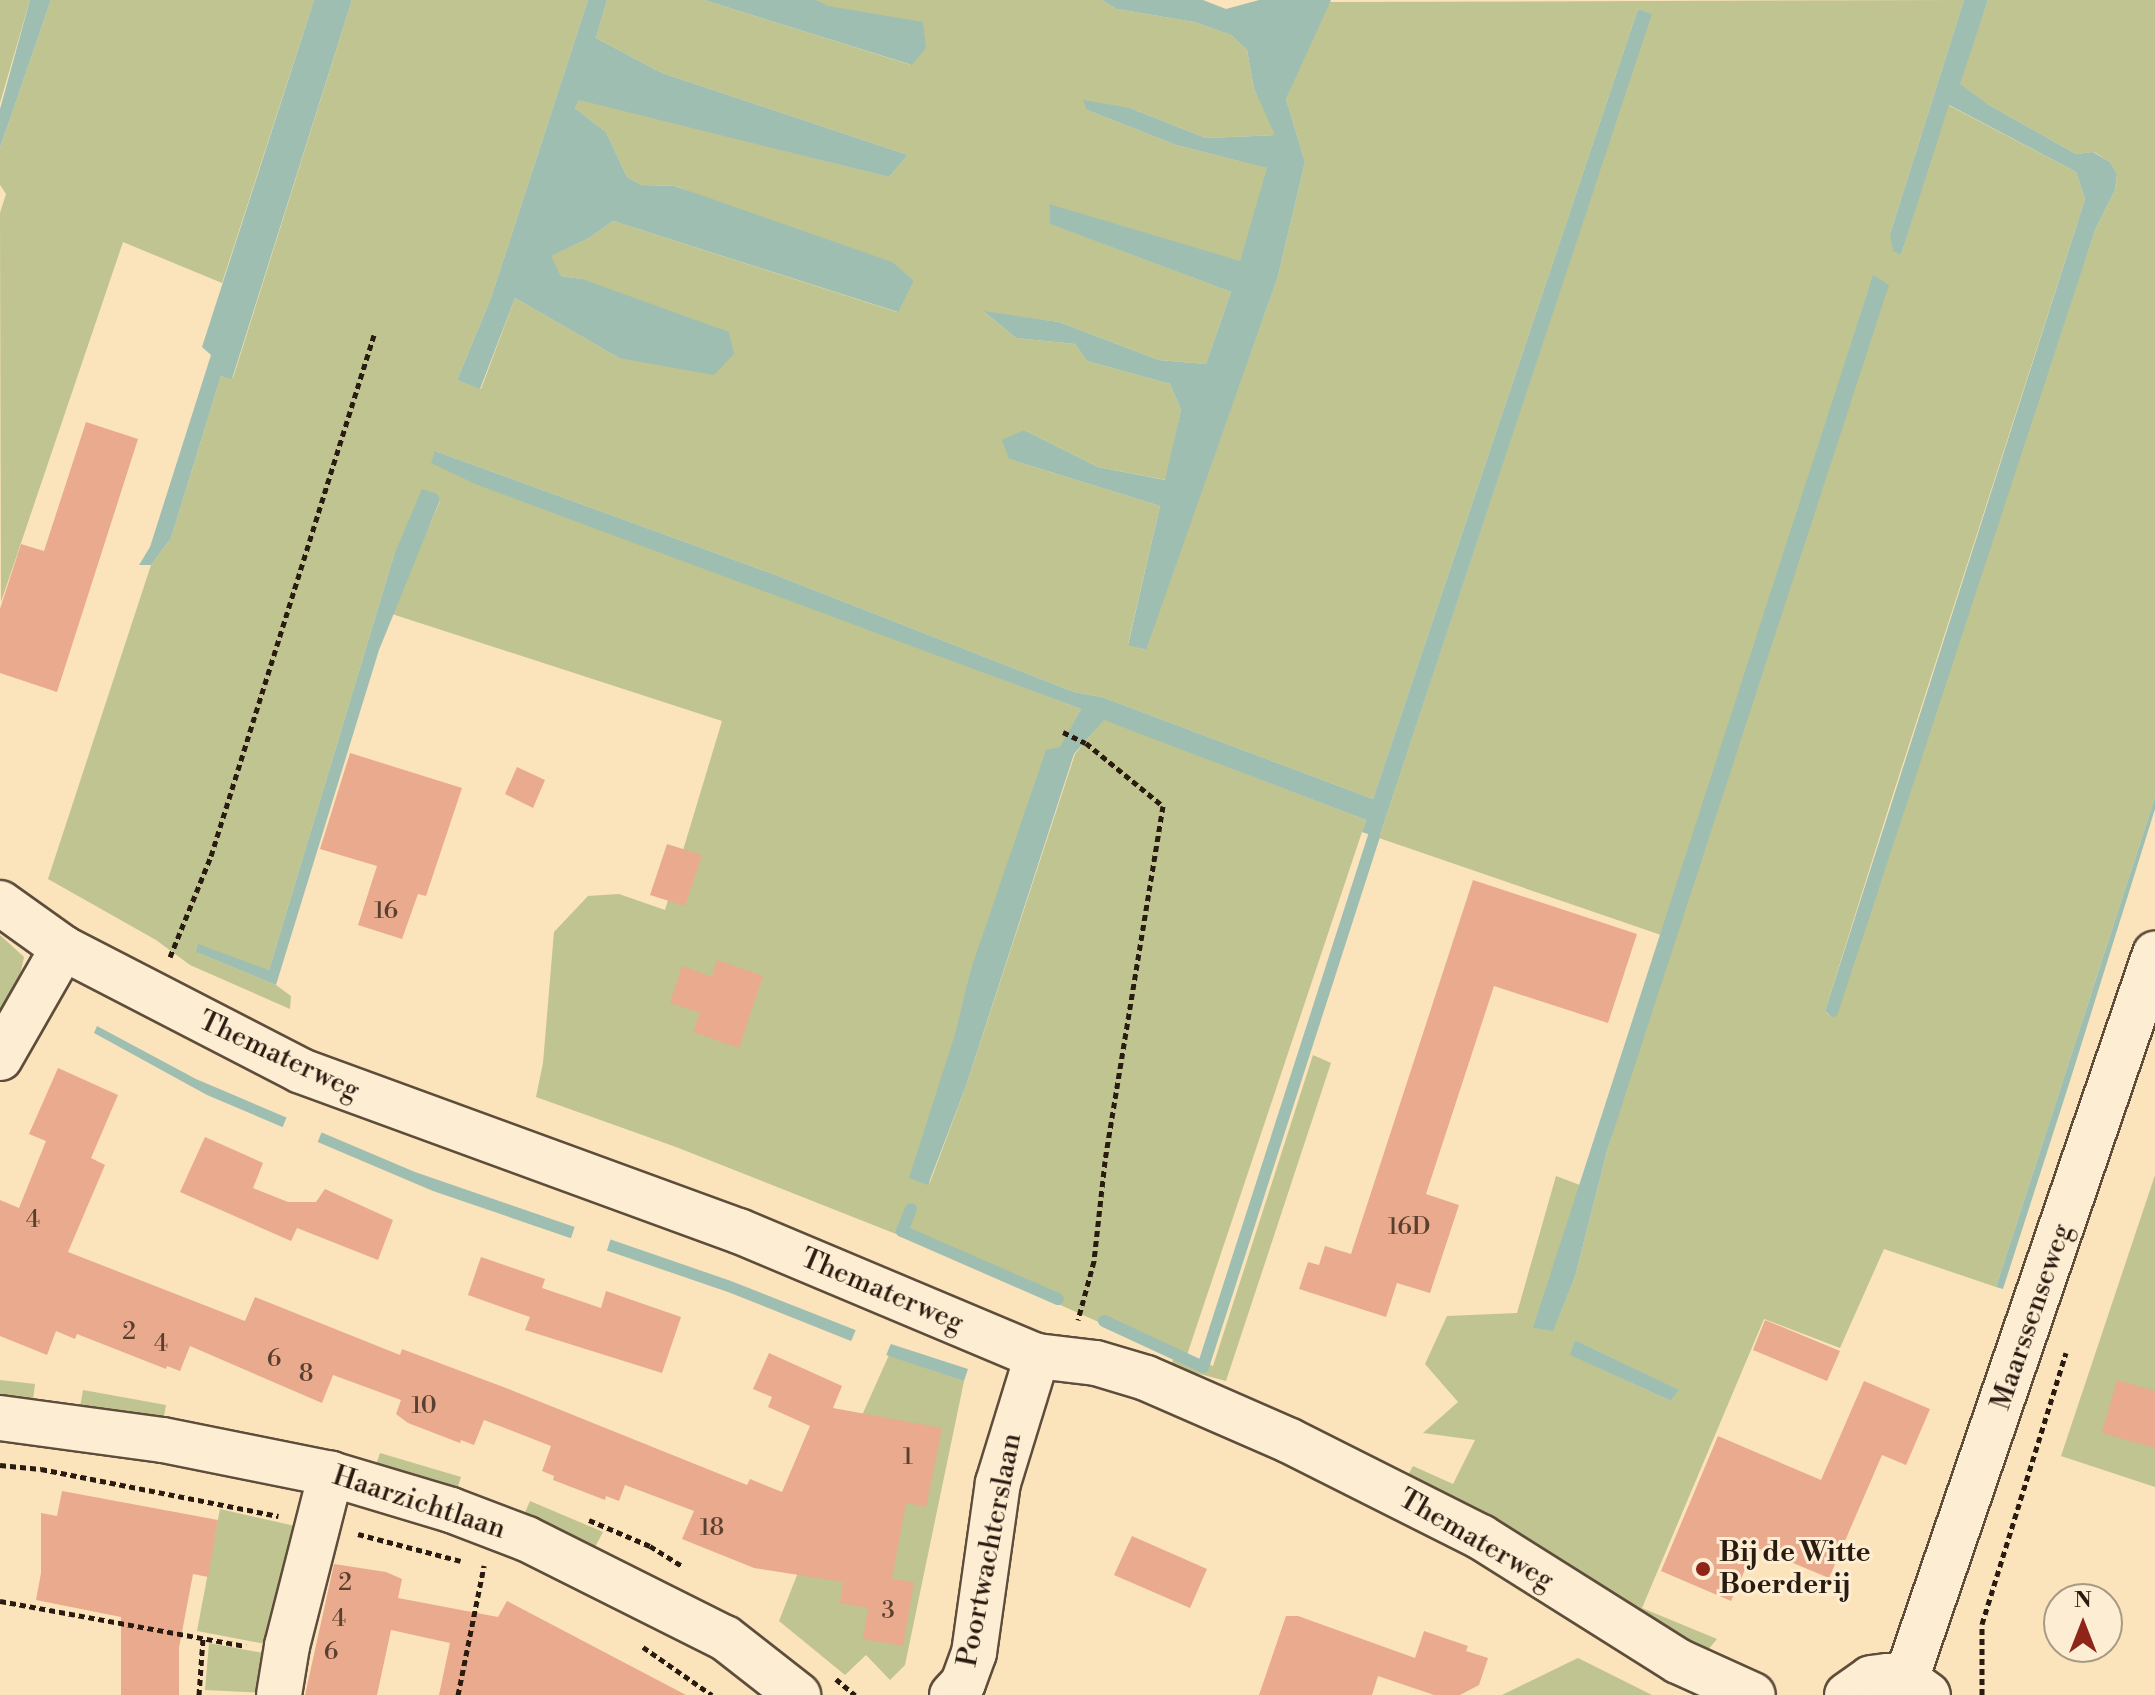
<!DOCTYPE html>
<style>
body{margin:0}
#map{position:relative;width:2155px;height:1695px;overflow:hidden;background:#fbe4bb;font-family:"Libre Bodoni",serif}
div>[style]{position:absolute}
.green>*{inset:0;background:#bfc490}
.water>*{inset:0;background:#9fbeb2}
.pier>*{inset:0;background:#fbe4bb}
.stream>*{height:12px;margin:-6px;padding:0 6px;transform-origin:6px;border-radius:6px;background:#9fbeb2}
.building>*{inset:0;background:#e9aa8d}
.path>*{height:5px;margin-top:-2.5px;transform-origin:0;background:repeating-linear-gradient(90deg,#291b10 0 6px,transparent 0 10px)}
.roads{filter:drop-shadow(2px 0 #5e4d3b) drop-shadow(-2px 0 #5e4d3b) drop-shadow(0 2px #5e4d3b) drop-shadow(0 -2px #5e4d3b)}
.minor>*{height:44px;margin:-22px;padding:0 22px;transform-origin:22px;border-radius:22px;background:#fcedd3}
.dots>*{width:22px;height:22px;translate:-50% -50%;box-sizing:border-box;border:4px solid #fcedd3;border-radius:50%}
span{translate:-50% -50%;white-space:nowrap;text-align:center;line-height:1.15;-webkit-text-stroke:6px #fcedd3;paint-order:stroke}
.number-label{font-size:24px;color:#593f2f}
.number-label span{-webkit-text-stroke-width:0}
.street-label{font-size:28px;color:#291b10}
.poi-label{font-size:28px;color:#291b10;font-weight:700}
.left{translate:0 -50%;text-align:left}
.north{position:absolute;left:2043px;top:1583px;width:80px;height:80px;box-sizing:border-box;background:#fcedd3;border:2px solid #a89985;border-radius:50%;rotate:0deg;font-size:22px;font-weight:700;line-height:32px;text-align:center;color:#291b10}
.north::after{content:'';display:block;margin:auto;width:28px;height:36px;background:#8f2418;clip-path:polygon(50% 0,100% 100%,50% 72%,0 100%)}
</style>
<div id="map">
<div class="green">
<i style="clip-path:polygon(0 0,30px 0,0 103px)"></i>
<i style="clip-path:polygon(51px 0,314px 0,222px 283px,123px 242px,1px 602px,0 213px,6px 194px,0 185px,0 148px)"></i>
<i style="clip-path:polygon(evenodd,352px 0,588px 0,491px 298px,457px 380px,481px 389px,515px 298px,619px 358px,582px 279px,561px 276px,550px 256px,589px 238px,613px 221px,897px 312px,914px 281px,676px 186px,642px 185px,627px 177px,606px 132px,575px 108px,579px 99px,889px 177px,908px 155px,662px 73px,596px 38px,607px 0,704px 0,911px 65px,816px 0,1101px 0,1117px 9px,1194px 22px,1231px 35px,1247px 50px,1254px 89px,1276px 135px,1206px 138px,1130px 108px,1087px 110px,1176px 145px,1268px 168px,1240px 262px,1049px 205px,1051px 224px,1231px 292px,1206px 364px,1159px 360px,1059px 322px,984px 312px,1016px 338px,1075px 344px,1087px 361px,1170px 384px,1181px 410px,1166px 480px,1098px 467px,1024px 430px,1009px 459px,1160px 506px,1128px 644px,1145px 650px,1278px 276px,1305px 162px,1286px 99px,1327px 2px,1964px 0,1890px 234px,1901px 255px,1948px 105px,2076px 172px,2085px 199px,1888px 810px,1825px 1011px,1829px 1015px,2095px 230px,2115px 190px,2117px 176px,2110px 162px,2094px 152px,2076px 154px,1989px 105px,1959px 84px,1988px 0,2155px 0,2155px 797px,1996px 1287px,1884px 1249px,1840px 1348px,1764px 1319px,1642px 1608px,1717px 1639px,1702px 1657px,1407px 1477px,1413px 1466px,1453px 1484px,1475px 1440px,1423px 1433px,1458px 1402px,1425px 1364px,1447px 1316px,1517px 1313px,1556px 1176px,1580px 1185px,1534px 1328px,1553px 1330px,1575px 1277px,1607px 1151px,1873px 276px,1661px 935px,1379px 838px,1651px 14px,1638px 9px,1373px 799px,1102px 697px,1074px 692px,773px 574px,435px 451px,448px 470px,1081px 709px,1060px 748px,970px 972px,929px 1185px,966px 1086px,1075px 754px,1104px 719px,1366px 820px,1187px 1355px,1213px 1366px,1313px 1055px,1331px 1063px,1226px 1381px,1170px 1366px,1175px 1356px,939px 1251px,676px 1147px,536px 1097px,543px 1063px,554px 932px,588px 896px,619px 894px,665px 910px,722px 721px,392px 614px,440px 501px,436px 494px,394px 555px,269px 970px,196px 952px,276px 985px,291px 996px,290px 1009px,190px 965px,156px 940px,48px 879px,151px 565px,171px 538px,221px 376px,233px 378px,352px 0,1575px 1340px,1678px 1390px,1678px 1391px,1671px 1401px,1571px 1355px,1575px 1340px)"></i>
<i style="clip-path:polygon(0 935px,24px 957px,17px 990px,0 1017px)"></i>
<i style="clip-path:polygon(2155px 1175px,2155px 1487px,2061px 1456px)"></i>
<i style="clip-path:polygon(889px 1355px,964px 1381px,905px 1665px,890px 1680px,866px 1655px,845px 1675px,779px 1621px,842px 1460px)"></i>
<i style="clip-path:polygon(0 1380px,35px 1384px,33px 1400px,0 1396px)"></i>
<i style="clip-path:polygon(83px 1390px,166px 1405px,163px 1422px,80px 1407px)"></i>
<i style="clip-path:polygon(380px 1453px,461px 1477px,456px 1492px,375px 1468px)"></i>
<i style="clip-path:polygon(530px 1501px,603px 1532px,595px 1547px,523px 1517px)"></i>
<i style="clip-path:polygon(220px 1509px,304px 1528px,276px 1646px,197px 1631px)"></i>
<i style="clip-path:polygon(209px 1643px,274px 1655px,267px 1693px,205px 1690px)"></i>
<i style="clip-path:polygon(1578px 1658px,1652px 1695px,1502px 1695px)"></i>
</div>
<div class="water">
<i style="clip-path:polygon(30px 0,51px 0,0 148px,0 109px)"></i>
<i style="clip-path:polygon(314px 0,352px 0,232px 379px,221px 376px,171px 538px,151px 565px,139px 565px,150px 547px,211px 355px,202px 347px)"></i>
<i style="clip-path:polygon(588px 0,607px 0,596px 38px,662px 73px,908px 155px,889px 177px,579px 100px,575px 108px,606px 132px,627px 177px,642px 185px,675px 186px,892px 262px,914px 281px,898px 312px,613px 221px,589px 238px,551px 256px,561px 276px,582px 279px,729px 332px,734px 354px,714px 375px,619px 358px,515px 298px,480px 389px,457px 380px,491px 298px)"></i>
<i style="clip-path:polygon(704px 0,816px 0,828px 6px,923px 22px,926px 48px,912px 65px)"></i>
<i style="clip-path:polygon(1101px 0,1203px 0,1226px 9px,1259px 0,1331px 0,1286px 99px,1305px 162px,1278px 276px,1146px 650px,1128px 645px,1160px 506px,1009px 459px,1002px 440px,1024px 430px,1098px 467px,1165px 480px,1181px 410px,1170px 384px,1087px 361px,1075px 344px,1016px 338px,983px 311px,1059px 322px,1159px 360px,1206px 364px,1231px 292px,1050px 224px,1049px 204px,1240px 261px,1267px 168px,1176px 145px,1087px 110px,1083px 100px,1130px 108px,1206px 138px,1275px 135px,1254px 89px,1247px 50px,1231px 35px,1194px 22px,1117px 9px)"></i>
<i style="clip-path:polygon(1964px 0,1988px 0,1960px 84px,1989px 105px,2076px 154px,2093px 152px,2110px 162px,2117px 175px,2115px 190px,2095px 230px,1837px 1016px,1832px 1017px,1825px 1011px,2085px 199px,2076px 172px,1949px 105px,1901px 255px,1893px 251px,1890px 234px)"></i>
<i style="clip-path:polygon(1638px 9px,1652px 14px,1379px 838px,1362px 832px,1366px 820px,1104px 720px,1074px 754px,966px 1086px,928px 1185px,909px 1178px,956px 1031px,970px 972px,1046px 750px,1060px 747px,1081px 709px,475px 484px,431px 463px,435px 451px,773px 574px,1074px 692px,1102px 697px,1373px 799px)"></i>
<i style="clip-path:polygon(1873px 275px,1889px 285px,1607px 1151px,1575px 1277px,1553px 1331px,1533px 1328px)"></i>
<i style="clip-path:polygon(422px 489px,437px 494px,440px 500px,379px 650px,276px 985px,196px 952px,198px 944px,269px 970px,394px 555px)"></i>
<i style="clip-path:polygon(2155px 797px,2155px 809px,2069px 1084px,2003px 1289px,1996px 1287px)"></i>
<i style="clip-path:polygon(97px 1026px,196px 1079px,415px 1172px,731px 1281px,891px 1344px,968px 1369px,964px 1381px,886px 1355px,728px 1292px,433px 1191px,207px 1095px,94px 1033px)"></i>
<i style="clip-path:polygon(1575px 1340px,1679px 1390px,1671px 1401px,1570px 1355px)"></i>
</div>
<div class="pier">
<i style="clip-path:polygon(288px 1114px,323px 1129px,316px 1146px,281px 1131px)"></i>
<i style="clip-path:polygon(576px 1223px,612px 1235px,606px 1253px,570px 1241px)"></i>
<i style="clip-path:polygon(857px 1327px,892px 1341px,885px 1358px,850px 1344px)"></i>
</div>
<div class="stream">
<i style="left:911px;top:1209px;width:24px;rotate:112deg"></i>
<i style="left:902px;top:1231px;width:170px;rotate:23.6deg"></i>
<i style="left:1104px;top:1321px;width:109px;rotate:24.9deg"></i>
<i style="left:1203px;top:1367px;width:558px;rotate:-72.15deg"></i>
</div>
<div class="building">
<i style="clip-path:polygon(86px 422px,138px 439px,57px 692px,0 673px,0 609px,21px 544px,44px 551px)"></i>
<i style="clip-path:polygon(350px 753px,462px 788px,426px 896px,418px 894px,402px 939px,358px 925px,377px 866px,320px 849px)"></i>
<i style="clip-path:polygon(517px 767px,545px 780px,533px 808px,505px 794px)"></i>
<i style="clip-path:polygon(667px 844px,702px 855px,685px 906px,650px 895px)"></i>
<i style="clip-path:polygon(1473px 880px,1637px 934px,1608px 1023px,1494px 986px,1426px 1194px,1459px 1205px,1430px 1293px,1397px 1283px,1386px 1317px,1299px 1289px,1308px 1262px,1319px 1265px,1325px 1246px,1351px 1254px)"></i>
<i style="clip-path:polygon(717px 960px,763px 976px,739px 1048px,693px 1032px,700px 1013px,670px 1003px,682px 966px,712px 977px)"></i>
<i style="clip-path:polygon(58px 1068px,118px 1095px,91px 1158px,105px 1165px,68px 1252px,245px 1321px,255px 1297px,400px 1355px,402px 1349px,511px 1390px,747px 1485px,750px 1479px,782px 1492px,810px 1426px,768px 1407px,772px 1397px,753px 1389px,769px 1353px,842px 1386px,833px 1408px,942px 1428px,926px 1507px,906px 1503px,892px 1579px,914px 1582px,903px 1646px,863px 1639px,868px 1608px,840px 1603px,843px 1582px,754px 1568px,682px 1539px,694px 1511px,625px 1485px,619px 1501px,606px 1496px,605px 1500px,553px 1480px,554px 1476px,542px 1471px,551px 1446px,484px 1420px,474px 1445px,461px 1440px,460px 1443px,408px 1423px,396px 1414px,401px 1400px,333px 1375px,322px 1403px,190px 1346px,180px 1371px,167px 1366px,166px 1369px,77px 1334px,75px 1339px,56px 1331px,47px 1355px,0 1336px,0 1200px,19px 1208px,46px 1141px,29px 1134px)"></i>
<i style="clip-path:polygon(205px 1137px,263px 1163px,253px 1188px,288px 1202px,316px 1202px,325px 1189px,393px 1220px,378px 1260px,297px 1228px,291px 1241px,180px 1192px)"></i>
<i style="clip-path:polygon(481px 1257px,545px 1279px,542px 1288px,601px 1308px,606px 1291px,681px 1317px,662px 1373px,525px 1330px,530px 1317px,468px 1295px)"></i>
<i style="clip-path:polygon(1765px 1320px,1840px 1351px,1827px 1381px,1753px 1350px)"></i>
<i style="clip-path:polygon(2117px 1380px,2155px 1391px,2155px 1448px,2102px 1433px)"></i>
<i style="clip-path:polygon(1864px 1381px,1930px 1409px,1906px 1465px,1882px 1455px,1829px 1578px,1755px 1547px,1731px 1601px,1661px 1571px,1718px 1436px,1821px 1480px)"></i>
<i style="clip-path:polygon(62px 1491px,218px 1520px,208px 1577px,193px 1574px,179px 1648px,179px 1695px,121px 1695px,121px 1617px,36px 1600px,41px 1573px,41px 1513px,57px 1516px)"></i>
<i style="clip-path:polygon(1132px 1536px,1207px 1569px,1190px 1608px,1114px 1575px)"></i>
<i style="clip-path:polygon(334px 1564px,386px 1572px,402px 1579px,398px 1598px,498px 1617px,507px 1601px,686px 1695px,439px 1695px,450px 1643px,391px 1630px,377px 1695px,305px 1695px)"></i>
<i style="clip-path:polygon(1286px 1616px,1298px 1616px,1415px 1658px,1424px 1631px,1468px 1646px,1466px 1651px,1488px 1658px,1479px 1685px,1460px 1695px,1434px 1695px,1378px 1676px,1372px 1695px,1259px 1695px)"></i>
</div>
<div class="path">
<i style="left:1063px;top:732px;width:25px;rotate:26deg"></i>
<i style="left:1086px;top:743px;width:99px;rotate:39.3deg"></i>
<i style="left:1163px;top:806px;width:360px;rotate:99.3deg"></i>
<i style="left:1105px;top:1161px;width:101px;rotate:96.3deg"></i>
<i style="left:1094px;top:1261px;width:61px;rotate:105.2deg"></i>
<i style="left:170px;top:957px;width:109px;rotate:-67.9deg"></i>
<i style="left:211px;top:856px;width:546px;rotate:-72.63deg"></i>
<i style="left:0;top:1465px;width:41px;rotate:5.6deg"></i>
<i style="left:41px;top:1469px;width:242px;rotate:11.2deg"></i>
<i style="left:589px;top:1520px;width:66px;rotate:23.1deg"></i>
<i style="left:650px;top:1546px;width:39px;rotate:32deg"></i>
<i style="left:358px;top:1534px;width:106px;rotate:14.7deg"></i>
<i style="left:0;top:1601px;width:250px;rotate:10.4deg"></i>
<i style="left:643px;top:1647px;width:84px;rotate:34.8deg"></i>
<i style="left:836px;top:1679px;width:25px;rotate:40deg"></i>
<i style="left:199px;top:1695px;width:57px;rotate:-86deg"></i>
<i style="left:458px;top:1695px;width:132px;rotate:-78.6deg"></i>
<i style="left:1982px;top:1695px;width:71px;rotate:-90deg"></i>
<i style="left:1982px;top:1624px;width:284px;rotate:-72.8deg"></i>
</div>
<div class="roads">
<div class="minor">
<i style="left:0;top:903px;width:77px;rotate:35.5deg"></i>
<i style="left:63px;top:948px;width:268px;rotate:27.3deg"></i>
<i style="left:301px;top:1071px;width:466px;rotate:20.1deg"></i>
<i style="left:739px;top:1231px;width:323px;rotate:22.8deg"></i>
<i style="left:1037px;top:1356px;width:59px;rotate:6.8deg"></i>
<i style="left:1096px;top:1363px;width:52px;rotate:16.7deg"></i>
<i style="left:1146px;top:1378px;width:157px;rotate:23.6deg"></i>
<i style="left:1290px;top:1441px;width:214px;rotate:26.7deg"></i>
<i style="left:1481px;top:1537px;width:233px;rotate:32.2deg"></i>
<i style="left:1678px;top:1661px;width:82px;rotate:24.4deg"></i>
<i style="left:0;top:1058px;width:127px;rotate:-60.2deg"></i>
<i style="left:0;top:1418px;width:164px;rotate:7.7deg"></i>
<i style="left:163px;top:1440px;width:171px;rotate:11.4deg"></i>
<i style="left:331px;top:1474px;width:125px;rotate:16.7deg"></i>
<i style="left:451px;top:1510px;width:81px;rotate:20.9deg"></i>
<i style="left:527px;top:1539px;width:221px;rotate:26.6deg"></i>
<i style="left:725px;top:1638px;width:93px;rotate:38deg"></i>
<i style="left:1906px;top:1679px;width:767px;rotate:-71.05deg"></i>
<i style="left:279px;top:1695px;width:50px;rotate:-80.7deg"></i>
<i style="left:287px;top:1646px;width:178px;rotate:-75.7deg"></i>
<i style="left:952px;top:1695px;width:16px;rotate:-47deg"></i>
<i style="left:963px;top:1683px;width:32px;rotate:-70deg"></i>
<i style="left:974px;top:1653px;width:172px;rotate:-82deg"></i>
<i style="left:998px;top:1483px;width:133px;rotate:-72.9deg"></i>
<i style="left:1847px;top:1695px;width:29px;rotate:-35deg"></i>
<i style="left:1871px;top:1678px;width:17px;rotate:-7deg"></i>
<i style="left:1888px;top:1676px;width:18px;rotate:9deg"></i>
<i style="left:1906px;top:1679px;width:27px;rotate:36deg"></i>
</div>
</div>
<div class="dots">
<i style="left:1703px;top:1569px;background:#8f2418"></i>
</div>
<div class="number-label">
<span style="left:386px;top:912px">16</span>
<span style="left:33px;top:1221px">4</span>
<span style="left:1409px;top:1228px">16D</span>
<span style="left:129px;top:1333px">2</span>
<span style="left:161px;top:1345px">4</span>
<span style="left:274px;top:1360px">6</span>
<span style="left:306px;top:1375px">8</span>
<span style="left:424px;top:1407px">10</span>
<span style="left:908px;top:1458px">1</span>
<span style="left:712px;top:1529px">18</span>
<span style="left:345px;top:1584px">2</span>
<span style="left:888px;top:1612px">3</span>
<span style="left:339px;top:1620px">4</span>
<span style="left:331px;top:1653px">6</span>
</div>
<div class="street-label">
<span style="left:279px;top:1056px;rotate:25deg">Thematerweg</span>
<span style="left:882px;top:1291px;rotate:23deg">Thematerweg</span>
<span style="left:2032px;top:1317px;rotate:-71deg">Maarssenseweg</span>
<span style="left:419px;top:1503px;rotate:18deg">Haarzichtlaan</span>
<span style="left:1476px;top:1540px;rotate:30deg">Thematerweg</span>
<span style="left:990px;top:1550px;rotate:-79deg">Poortwachterslaan</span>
</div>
<div class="poi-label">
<span class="left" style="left:1719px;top:1569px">Bij de Witte<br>Boerderij</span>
</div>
<div class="north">N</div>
</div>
